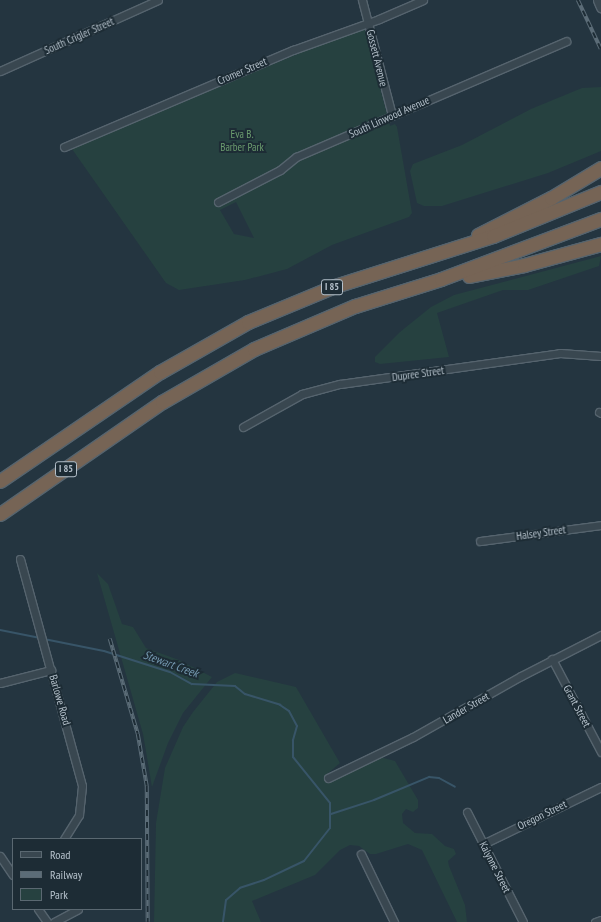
<!DOCTYPE html>
<html>
<head>
<meta charset="utf-8">
<style>
	body { margin:0 }
	#map { position:relative; width:601px; height:922px; overflow:hidden; background:#243540; font-family:"PT Sans Narrow",sans-serif }
	div>[style] { position:absolute }
	.green>* { inset:0; background:#264140 }
	.stream>* { height:2px; margin:-1px; padding:0 1px; transform-origin:1px; border-radius:1px; background:#385568 }
	.roads { filter:drop-shadow(1px 0 #56646e) drop-shadow(-1px 0 #56646e) drop-shadow(0 1px #56646e) drop-shadow(0 -1px #56646e) }
	.minor>* { height:7px; margin:-3.5px; padding:0 3.5px; transform-origin:3.5px; border-radius:3.5px; background:#394750 }
	.tertiary>* { height:9px; margin:-4.5px; padding:0 4.5px; transform-origin:4.5px; border-radius:4.5px; background:#394750 }
	.motorway>* { height:13px; margin:-6.5px; padding:0 6.5px; transform-origin:6.5px; border-radius:6.5px; background:#766455 }
	.rail>* { height:3.5px; margin-top:-1.75px; transform-origin:0; background:repeating-linear-gradient(90deg,#1d2c35 0 6px,#5b6c77 0 12px); box-sizing:border-box; border-block:1px solid #5b6c77 }
	span { translate:-50% -50%; white-space:nowrap; text-align:center; line-height:1.15; -webkit-text-stroke:4px #1d2c35; paint-order:stroke }
	.shield-label span { padding:1px 3px; background:#1d2c35; border:1px solid; border-radius:3px; -webkit-text-stroke-width:0 }
	.shield-label { font-size:10px; color:#b5c1cb; font-weight:700 }
	.street-label { font-size:11px; color:#b5c1cb }
	.park-label { font-size:11px; color:#6b9c6e }
	.water-label { font-size:12px; color:#7498af; font-style:italic }
	.legend { position:absolute; left:12px; top:838px; width:130px; height:72px; box-sizing:border-box; background:#1d2c35; border:1px solid #5a6871; margin:0; padding:5px 7px; list-style:none; font-size:12px; color:#b5c1cb }
	.legend li { display:flex; align-items:center; gap:8px; height:20px }
	.legend b { width:20px; border:1px solid #5a6871 }
</style>
</head>
<body>
<div id="map">
	<div class="green">
		<div style="clip-path:polygon(evenodd,364px 26px,390px 126px,395px 124px,397px 127px,412px 213px,409px 217px,332px 245px,287px 269px,245px 280px,179px 290px,166px 283px,72px 149px,364px 26px,236px 202px,254px 238px,234px 234px,220px 210px,236px 202px)"></div>
		<div style="clip-path:polygon(601px 87px,601px 151px,548px 173px,442px 206px,424px 206px,417px 203px,410px 171px,413px 164px,462px 145px,531px 109px,582px 88px)"></div>
		<div style="clip-path:polygon(601px 256px,599px 266px,528px 290px,503px 290px,437px 313px,449px 357px,380px 364px,375px 362px,375px 357px,400px 332px,431px 307px,454px 295px)"></div>
		<div style="clip-path:polygon(97px 573px,108px 584px,122px 624px,133px 627px,146px 648px,179px 660px,212px 677px,183px 713px,168px 743px,152px 787px,143px 734px)"></div>
		<div style="clip-path:polygon(235px 673px,296px 687px,340px 763px,326px 775px,331px 781px,380px 757px,395px 761px,418px 800px,418px 808px,413px 812px,406px 809px,402px 814px,403px 823px,415px 833px,432px 834px,445px 846px,454px 849px,456px 854px,448px 861px,449px 866px,465px 905px,467px 922px,457px 922px,422px 850px,408px 844px,376px 854px,370px 854px,359px 846px,350px 845px,340px 850px,315px 875px,252px 901px,261px 922px,154px 922px,156px 823px,165px 768px,183px 727px,193px 712px,217px 682px)"></div>
	</div>
	<div class="stream">
		<div style="left:0;top:630px;width:41px;rotate:11.3deg"></div>
		<div style="left:44px;top:639px;width:61px;rotate:11.3deg"></div>
		<div style="left:104px;top:651px;width:69px;rotate:17.7deg"></div>
		<div style="left:170px;top:672px;width:25px;rotate:29deg"></div>
		<div style="left:192px;top:684px;width:43px;rotate:2.7deg"></div>
		<div style="left:235px;top:686px;width:13px;rotate:39deg"></div>
		<div style="left:245px;top:694px;width:37px;rotate:17deg"></div>
		<div style="left:280px;top:705px;width:11px;rotate:34deg"></div>
		<div style="left:289px;top:711px;width:17px;rotate:62deg"></div>
		<div style="left:297px;top:726px;width:15px;rotate:106deg"></div>
		<div style="left:293px;top:740px;width:17px;rotate:90deg"></div>
		<div style="left:293px;top:757px;width:59px;rotate:51.2deg"></div>
		<div style="left:330px;top:803px;width:25px;rotate:90deg"></div>
		<div style="left:330px;top:828px;width:42px;rotate:128.2deg"></div>
		<div style="left:304px;top:861px;width:44px;rotate:154.6deg"></div>
		<div style="left:264px;top:880px;width:25px;rotate:162deg"></div>
		<div style="left:240px;top:888px;width:18px;rotate:139deg"></div>
		<div style="left:226px;top:900px;width:22px;rotate:98deg"></div>
		<div style="left:331px;top:814px;width:45px;rotate:-18deg"></div>
		<div style="left:374px;top:800px;width:60px;rotate:-22.7deg"></div>
		<div style="left:429px;top:777px;width:10px;rotate:6deg"></div>
		<div style="left:439px;top:778px;width:18px;rotate:29deg"></div>
	</div>
	<div class="roads">
		<div class="minor">
			<div style="left:362px;top:0;width:119px;rotate:75.4deg"></div>
			<div style="left:0;top:71px;width:173px;rotate:-24.2deg"></div>
			<div style="left:64px;top:147px;width:249px;rotate:-23deg"></div>
			<div style="left:293px;top:50px;width:91px;rotate:-19.8deg"></div>
			<div style="left:379px;top:19px;width:48px;rotate:-23.4deg"></div>
			<div style="left:218px;top:202px;width:70px;rotate:-27.3deg"></div>
			<div style="left:280px;top:170px;width:21px;rotate:-39deg"></div>
			<div style="left:296px;top:157px;width:294px;rotate:-23.2deg"></div>
			<div style="left:599px;top:412px;width:2px;rotate:27deg"></div>
			<div style="left:243px;top:427px;width:68px;rotate:-29.2deg"></div>
			<div style="left:302px;top:394px;width:39px;rotate:-15deg"></div>
			<div style="left:340px;top:384px;width:222px;rotate:-8deg"></div>
			<div style="left:560px;top:353px;width:41px;rotate:4.2deg"></div>
			<div style="left:480px;top:541px;width:122px;rotate:-7.5deg"></div>
			<div style="left:20px;top:559px;width:235px;rotate:74.7deg"></div>
			<div style="left:82px;top:786px;width:29px;rotate:96deg"></div>
			<div style="left:79px;top:815px;width:28px;rotate:122deg"></div>
			<div style="left:552px;top:659px;width:105px;rotate:62.2deg"></div>
			<div style="left:0;top:683px;width:53px;rotate:-14.3deg"></div>
			<div style="left:328px;top:778px;width:94px;rotate:-25.8deg"></div>
			<div style="left:413px;top:737px;width:124px;rotate:-29.5deg"></div>
			<div style="left:521px;top:676px;width:90px;rotate:-27.1deg"></div>
			<div style="left:467px;top:812px;width:123px;rotate:63deg"></div>
			<div style="left:483px;top:844px;width:131px;rotate:-25.8deg"></div>
			<div style="left:361px;top:854px;width:76px;rotate:64.1deg"></div>
			<div style="left:0;top:856px;width:23px;rotate:56deg"></div>
			<div style="left:38px;top:909px;width:16px;rotate:55deg"></div>
			<div style="left:54px;top:922px;width:27px;rotate:-28deg"></div>
			<div style="left:595px;top:922px;width:6px;rotate:-18deg"></div>
		</div>
		<div class="tertiary">
			<div style="left:598px;top:0;width:8px;rotate:67deg"></div>
		</div>
		<div class="motorway">
			<div style="left:478px;top:235px;width:82px;rotate:-26.9deg"></div>
			<div style="left:551px;top:198px;width:58px;rotate:-31deg"></div>
			<div style="left:469px;top:276px;width:56px;rotate:-11.3deg"></div>
			<div style="left:524px;top:265px;width:80px;rotate:-15.3deg"></div>
			<div style="left:0;top:481px;width:194px;rotate:-34.3deg"></div>
			<div style="left:160px;top:372px;width:101px;rotate:-29.6deg"></div>
			<div style="left:248px;top:322px;width:94px;rotate:-22.5deg"></div>
			<div style="left:335px;top:286px;width:166px;rotate:-17.6deg"></div>
			<div style="left:493px;top:236px;width:117px;rotate:-22.2deg"></div>
			<div style="left:0;top:514px;width:197px;rotate:-34.7deg"></div>
			<div style="left:162px;top:402px;width:106px;rotate:-29.9deg"></div>
			<div style="left:254px;top:349px;width:110px;rotate:-23.1deg"></div>
			<div style="left:355px;top:306px;width:90px;rotate:-17.4deg"></div>
			<div style="left:441px;top:279px;width:171px;rotate:-20.6deg"></div>
		</div>
	</div>
	<div class="rail">
		<div style="left:578px;top:0;width:54px;rotate:64.9deg"></div>
		<div style="left:110px;top:639px;width:99px;rotate:73.6deg"></div>
		<div style="left:138px;top:734px;width:53px;rotate:80.2deg"></div>
		<div style="left:147px;top:786px;width:136px;rotate:89.6deg"></div>
	</div>
	<div class="shield-label">
		<span style="left:332px;top:287px">I 85</span>
		<span style="left:66px;top:469px">I 85</span>
	</div>
	<div class="street-label">
		<span style="left:79px;top:36px;rotate:-24deg">South Crigler Street</span>
		<span style="left:377px;top:58px;rotate:76deg">Gossett Avenue</span>
		<span style="left:242px;top:71px;rotate:-23deg">Cromer Street</span>
		<span style="left:389px;top:117px;rotate:-24deg">South Linwood Avenue</span>
		<span style="left:418px;top:374px;rotate:-8deg">Dupree Street</span>
		<span style="left:541px;top:533px;rotate:-8deg">Halsey Street</span>
		<span style="left:60px;top:700px;rotate:74deg">Barlowe Road</span>
		<span style="left:577px;top:706px;rotate:62deg">Grant Street</span>
		<span style="left:466px;top:708px;rotate:-30deg">Lander Street</span>
		<span style="left:542px;top:815px;rotate:-26deg">Oregon Street</span>
		<span style="left:495px;top:867px;rotate:63deg">Kalynne Street</span>
	</div>
	<div class="park-label">
		<span style="left:242px;top:141px">Eva B.<br>Barber Park</span>
	</div>
	<div class="water-label">
		<span style="left:171px;top:664px;rotate:20deg">Stewart Creek</span>
	</div>
	<ul class="legend">
	<li><b style="height:5px;background:#394750"></b>Road</li>
	<li><b style="height:5px;background:#5b6c77"></b>Railway</li>
	<li><b style="height:11px;background:#264140"></b>Park</li>
	</ul>
</div>
</body>
</html>
